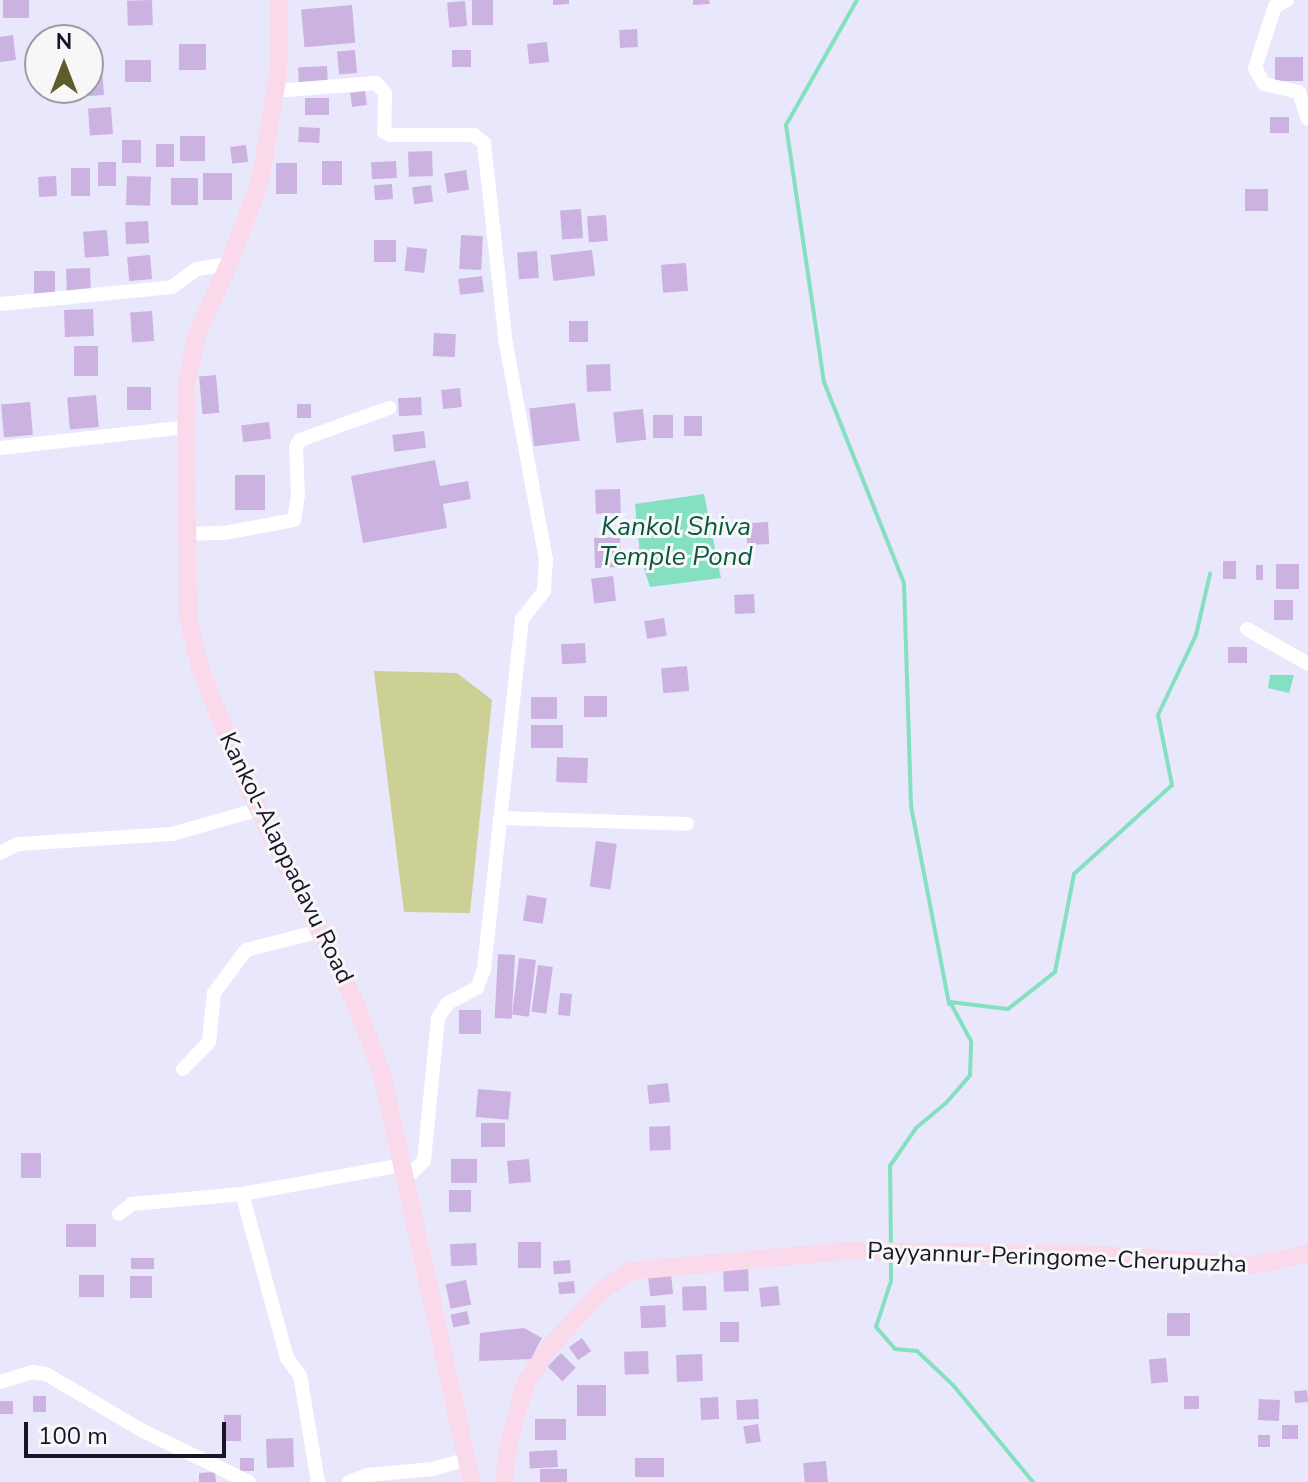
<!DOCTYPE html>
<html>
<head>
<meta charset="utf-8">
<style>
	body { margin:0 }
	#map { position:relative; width:1308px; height:1482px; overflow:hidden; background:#e9e7fb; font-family:"Nunito Sans",sans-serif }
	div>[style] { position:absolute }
	.green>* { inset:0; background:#cdd095 }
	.water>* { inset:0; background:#85e0c1 }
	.stream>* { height:4px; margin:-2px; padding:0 2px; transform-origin:2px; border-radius:2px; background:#85e0c1 }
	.building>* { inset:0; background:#ccb2e0; transform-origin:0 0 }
	.street>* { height:14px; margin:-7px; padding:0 7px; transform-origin:7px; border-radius:7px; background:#fff }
	.secondary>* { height:18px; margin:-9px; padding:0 9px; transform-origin:9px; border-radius:9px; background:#fad9ea }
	span { translate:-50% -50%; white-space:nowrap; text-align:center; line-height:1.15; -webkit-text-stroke:6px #f7f7f7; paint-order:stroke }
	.street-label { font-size:24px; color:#181527 }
	.water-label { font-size:26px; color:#0a5743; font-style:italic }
	.north { position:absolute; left:24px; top:24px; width:80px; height:80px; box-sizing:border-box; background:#f7f7f7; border:2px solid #9e9da4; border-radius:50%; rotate:0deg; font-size:22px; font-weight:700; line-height:32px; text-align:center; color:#181527 }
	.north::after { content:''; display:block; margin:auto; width:28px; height:36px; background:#5c5d2b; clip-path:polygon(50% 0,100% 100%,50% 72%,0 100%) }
	.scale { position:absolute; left:24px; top:1422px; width:202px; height:36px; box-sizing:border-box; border:4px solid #181527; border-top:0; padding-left:10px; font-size:24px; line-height:28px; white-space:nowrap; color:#181527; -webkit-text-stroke:6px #f7f7f7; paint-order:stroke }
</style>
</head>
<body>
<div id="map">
	<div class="green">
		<div style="clip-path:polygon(374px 671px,457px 673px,492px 700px,470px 913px,404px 912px)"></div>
	</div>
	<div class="water">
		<div style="clip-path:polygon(704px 494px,721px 578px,650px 587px,640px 556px,635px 504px)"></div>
		<div style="clip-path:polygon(1270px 675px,1294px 675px,1289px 693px,1268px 688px)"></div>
	</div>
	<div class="stream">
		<div style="left:857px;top:0;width:144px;rotate:119.6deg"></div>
		<div style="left:786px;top:125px;width:260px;rotate:81.6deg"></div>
		<div style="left:824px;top:382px;width:216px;rotate:68.3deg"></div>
		<div style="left:904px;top:583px;width:223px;rotate:88.2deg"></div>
		<div style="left:911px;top:806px;width:202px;rotate:79.1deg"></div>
		<div style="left:950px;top:1002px;width:58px;rotate:6.9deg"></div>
		<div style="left:1008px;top:1009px;width:60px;rotate:-38.2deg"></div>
		<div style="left:1055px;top:972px;width:100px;rotate:-79deg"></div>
		<div style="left:1074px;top:874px;width:132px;rotate:-42.2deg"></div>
		<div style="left:1172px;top:785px;width:71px;rotate:-101.3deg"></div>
		<div style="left:1158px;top:715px;width:89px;rotate:-64.6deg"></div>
		<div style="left:1196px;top:635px;width:63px;rotate:-77.1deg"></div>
		<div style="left:891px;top:1247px;width:81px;rotate:-90.7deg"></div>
		<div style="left:890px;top:1166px;width:46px;rotate:-55.6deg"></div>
		<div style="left:916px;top:1128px;width:39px;rotate:-40deg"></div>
		<div style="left:946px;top:1103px;width:37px;rotate:-49deg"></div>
		<div style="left:970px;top:1075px;width:34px;rotate:-88deg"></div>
		<div style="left:971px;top:1041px;width:44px;rotate:-118.3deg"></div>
		<div style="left:891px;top:1256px;width:25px;rotate:90deg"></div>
		<div style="left:891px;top:1281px;width:48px;rotate:108.1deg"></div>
		<div style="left:876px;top:1327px;width:29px;rotate:49deg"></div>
		<div style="left:895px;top:1349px;width:22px;rotate:5deg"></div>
		<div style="left:917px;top:1351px;width:50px;rotate:43.4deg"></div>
		<div style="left:953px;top:1385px;width:126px;rotate:50.5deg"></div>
	</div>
	<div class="building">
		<div style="left:3px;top:0;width:26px;height:18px"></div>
		<div style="left:152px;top:0;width:25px;height:25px;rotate:88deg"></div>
		<div style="left:472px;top:0;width:21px;height:25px"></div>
		<div style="clip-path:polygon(553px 0,569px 0,569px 4px,553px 5px)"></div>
		<div style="clip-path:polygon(693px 0,709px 0,710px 4px,693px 5px)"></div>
		<div style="left:465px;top:1px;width:25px;height:18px;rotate:85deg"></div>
		<div style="left:352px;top:5px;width:38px;height:51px;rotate:85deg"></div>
		<div style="left:637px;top:29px;width:18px;height:18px;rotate:87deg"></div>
		<div style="clip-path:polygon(13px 35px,16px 60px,0 62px,0 37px)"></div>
		<div style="left:547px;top:42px;width:20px;height:20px;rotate:84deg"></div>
		<div style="left:179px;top:44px;width:27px;height:26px"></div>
		<div style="left:355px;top:50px;width:23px;height:18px;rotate:85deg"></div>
		<div style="left:452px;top:50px;width:19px;height:17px"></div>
		<div style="left:1275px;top:57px;width:28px;height:24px"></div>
		<div style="left:125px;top:60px;width:26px;height:22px"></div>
		<div style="left:327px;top:66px;width:18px;height:29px;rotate:87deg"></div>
		<div style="clip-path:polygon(102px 68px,104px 95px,75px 97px,75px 88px,88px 88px,88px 69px)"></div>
		<div style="left:365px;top:91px;width:14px;height:15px;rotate:82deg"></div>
		<div style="left:329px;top:98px;width:17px;height:24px;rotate:90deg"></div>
		<div style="left:111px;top:107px;width:27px;height:23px;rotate:86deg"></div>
		<div style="left:1270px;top:117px;width:19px;height:16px"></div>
		<div style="left:299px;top:127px;width:21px;height:15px;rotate:3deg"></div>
		<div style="left:180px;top:136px;width:25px;height:25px"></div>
		<div style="left:122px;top:140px;width:19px;height:23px"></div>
		<div style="left:156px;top:144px;width:18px;height:23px"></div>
		<div style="left:246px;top:145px;width:17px;height:16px;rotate:83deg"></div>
		<div style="left:432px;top:151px;width:25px;height:24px;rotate:88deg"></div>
		<div style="left:322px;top:161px;width:20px;height:24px"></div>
		<div style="left:396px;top:161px;width:17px;height:25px;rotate:87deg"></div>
		<div style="left:98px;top:162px;width:18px;height:24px"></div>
		<div style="left:276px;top:163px;width:21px;height:31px"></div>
		<div style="left:71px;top:168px;width:19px;height:28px"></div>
		<div style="left:466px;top:170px;width:20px;height:22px;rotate:81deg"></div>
		<div style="left:232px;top:173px;width:27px;height:29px;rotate:90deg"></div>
		<div style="left:56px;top:176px;width:20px;height:18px;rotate:87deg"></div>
		<div style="left:127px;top:176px;width:24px;height:29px;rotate:2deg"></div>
		<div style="left:171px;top:178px;width:27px;height:27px"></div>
		<div style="left:392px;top:184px;width:15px;height:18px;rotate:86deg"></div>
		<div style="left:431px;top:185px;width:17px;height:19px;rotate:83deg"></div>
		<div style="left:1245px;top:189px;width:23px;height:22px"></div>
		<div style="left:581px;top:209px;width:29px;height:21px;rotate:86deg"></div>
		<div style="left:606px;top:215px;width:26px;height:19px;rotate:86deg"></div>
		<div style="left:148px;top:221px;width:22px;height:23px;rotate:87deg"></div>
		<div style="left:107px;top:230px;width:26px;height:24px;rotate:86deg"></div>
		<div style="left:461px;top:235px;width:22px;height:34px;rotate:3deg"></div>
		<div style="left:374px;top:240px;width:22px;height:22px"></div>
		<div style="left:407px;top:247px;width:20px;height:24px;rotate:6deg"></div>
		<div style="left:592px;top:250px;width:26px;height:42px;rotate:83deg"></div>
		<div style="left:537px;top:251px;width:27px;height:20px;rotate:86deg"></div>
		<div style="left:150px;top:255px;width:24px;height:23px;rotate:85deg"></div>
		<div style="left:686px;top:263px;width:28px;height:25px;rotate:86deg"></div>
		<div style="left:90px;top:268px;width:23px;height:24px;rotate:88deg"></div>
		<div style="left:34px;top:271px;width:21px;height:27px"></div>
		<div style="left:482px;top:276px;width:16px;height:24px;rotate:83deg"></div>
		<div style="left:93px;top:309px;width:27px;height:29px;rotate:88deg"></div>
		<div style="left:152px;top:311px;width:30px;height:22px;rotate:86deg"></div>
		<div style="left:569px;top:321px;width:19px;height:21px"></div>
		<div style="left:434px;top:333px;width:22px;height:23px;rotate:3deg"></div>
		<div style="left:98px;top:346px;width:30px;height:24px;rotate:90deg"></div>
		<div style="left:610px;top:364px;width:27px;height:24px;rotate:88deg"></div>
		<div style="left:216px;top:375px;width:38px;height:17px;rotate:85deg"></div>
		<div style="left:151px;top:387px;width:23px;height:24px;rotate:90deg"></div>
		<div style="left:460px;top:388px;width:19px;height:19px;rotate:84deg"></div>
		<div style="left:96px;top:395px;width:32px;height:29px;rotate:85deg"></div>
		<div style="left:421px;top:397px;width:18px;height:23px;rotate:87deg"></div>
		<div style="left:30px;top:402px;width:33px;height:29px;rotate:85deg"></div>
		<div style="left:575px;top:403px;width:38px;height:46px;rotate:83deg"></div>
		<div style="left:311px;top:404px;width:14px;height:14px;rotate:90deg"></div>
		<div style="left:643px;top:409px;width:31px;height:30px;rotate:84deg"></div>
		<div style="left:653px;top:415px;width:20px;height:23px"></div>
		<div style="left:684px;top:416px;width:18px;height:20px"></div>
		<div style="left:269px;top:422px;width:17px;height:28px;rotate:83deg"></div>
		<div style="left:424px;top:431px;width:17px;height:32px;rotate:83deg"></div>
		<div style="clip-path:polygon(435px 460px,440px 486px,468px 481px,471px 499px,443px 504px,447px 528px,363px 543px,351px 476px)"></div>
		<div style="left:235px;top:475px;width:30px;height:35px"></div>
		<div style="left:620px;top:489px;width:24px;height:25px;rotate:88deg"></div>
		<div style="left:768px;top:522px;width:22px;height:22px;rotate:87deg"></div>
		<div style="left:620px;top:537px;width:30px;height:26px;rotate:88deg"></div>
		<div style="left:1223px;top:561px;width:13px;height:18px"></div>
		<div style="left:1299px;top:564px;width:25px;height:23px;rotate:90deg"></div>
		<div style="left:1256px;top:565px;width:7px;height:15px"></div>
		<div style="left:613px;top:576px;width:25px;height:22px;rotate:83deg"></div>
		<div style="left:754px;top:594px;width:19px;height:20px;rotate:87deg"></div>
		<div style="left:1274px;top:600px;width:19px;height:20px"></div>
		<div style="left:664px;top:618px;width:18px;height:20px;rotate:81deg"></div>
		<div style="left:585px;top:643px;width:20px;height:24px;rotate:87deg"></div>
		<div style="left:1228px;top:647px;width:19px;height:16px"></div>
		<div style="left:687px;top:666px;width:25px;height:26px;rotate:85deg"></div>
		<div style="left:584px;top:696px;width:23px;height:21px"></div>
		<div style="left:557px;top:697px;width:22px;height:26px;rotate:90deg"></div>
		<div style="left:531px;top:725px;width:32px;height:23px"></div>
		<div style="left:557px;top:757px;width:31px;height:25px;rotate:2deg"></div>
		<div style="left:596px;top:841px;width:21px;height:46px;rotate:8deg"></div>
		<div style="left:527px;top:895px;width:20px;height:26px;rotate:9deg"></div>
		<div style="left:498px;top:954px;width:17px;height:64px;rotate:3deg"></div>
		<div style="left:519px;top:958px;width:17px;height:57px;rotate:7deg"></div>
		<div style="left:538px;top:965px;width:15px;height:47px;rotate:8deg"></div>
		<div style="left:560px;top:993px;width:12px;height:22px;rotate:5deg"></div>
		<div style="left:459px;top:1010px;width:22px;height:24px"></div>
		<div style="left:668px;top:1083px;width:19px;height:21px;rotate:84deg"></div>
		<div style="left:478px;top:1089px;width:33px;height:28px;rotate:5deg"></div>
		<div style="left:481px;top:1123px;width:24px;height:24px"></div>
		<div style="left:670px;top:1126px;width:24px;height:21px;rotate:88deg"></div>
		<div style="left:21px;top:1153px;width:20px;height:25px"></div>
		<div style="left:451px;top:1159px;width:26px;height:24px"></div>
		<div style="left:529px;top:1159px;width:23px;height:22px;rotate:85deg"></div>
		<div style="left:449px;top:1190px;width:22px;height:22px"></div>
		<div style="left:66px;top:1224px;width:30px;height:23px"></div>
		<div style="left:541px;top:1242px;width:26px;height:23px;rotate:90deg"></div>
		<div style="left:476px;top:1243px;width:22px;height:26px;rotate:87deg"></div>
		<div style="left:131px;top:1258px;width:23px;height:11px"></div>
		<div style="left:570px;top:1260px;width:13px;height:17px;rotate:86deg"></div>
		<div style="left:748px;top:1265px;width:26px;height:25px;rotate:88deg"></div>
		<div style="left:671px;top:1274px;width:20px;height:23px;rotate:84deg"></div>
		<div style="left:79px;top:1275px;width:25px;height:22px"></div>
		<div style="left:130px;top:1276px;width:22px;height:22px"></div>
		<div style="left:466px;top:1280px;width:25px;height:21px;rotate:78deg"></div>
		<div style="left:574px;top:1281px;width:12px;height:16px;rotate:85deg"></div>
		<div style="left:706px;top:1286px;width:24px;height:24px;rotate:88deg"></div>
		<div style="left:778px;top:1286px;width:19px;height:19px;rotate:84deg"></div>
		<div style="left:665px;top:1305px;width:22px;height:25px;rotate:87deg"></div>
		<div style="left:467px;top:1311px;width:13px;height:17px;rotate:77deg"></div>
		<div style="left:1190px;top:1313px;width:23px;height:23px;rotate:90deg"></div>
		<div style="left:720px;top:1322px;width:19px;height:20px"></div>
		<div style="clip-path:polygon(524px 1328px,542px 1338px,531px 1359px,479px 1361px,480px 1333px)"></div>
		<div style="left:582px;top:1338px;width:16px;height:16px;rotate:55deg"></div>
		<div style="left:648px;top:1351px;width:23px;height:24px;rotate:88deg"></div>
		<div style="left:561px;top:1353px;width:21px;height:19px;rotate:45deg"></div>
		<div style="left:702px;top:1354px;width:27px;height:26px;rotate:88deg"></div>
		<div style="left:1166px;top:1358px;width:24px;height:17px;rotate:85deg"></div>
		<div style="left:577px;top:1385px;width:29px;height:31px"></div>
		<div style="left:1307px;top:1390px;width:12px;height:13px;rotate:85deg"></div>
		<div style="left:46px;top:1396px;width:16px;height:13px;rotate:90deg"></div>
		<div style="left:1184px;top:1396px;width:15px;height:13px"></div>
		<div style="left:718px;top:1397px;width:22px;height:18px;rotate:87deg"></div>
		<div style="left:758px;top:1399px;width:20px;height:22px;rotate:87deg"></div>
		<div style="left:1259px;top:1399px;width:21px;height:21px;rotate:3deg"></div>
		<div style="left:0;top:1401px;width:13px;height:13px"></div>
		<div style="left:224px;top:1415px;width:17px;height:26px"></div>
		<div style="left:535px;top:1419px;width:31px;height:21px"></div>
		<div style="left:758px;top:1424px;width:18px;height:15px;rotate:81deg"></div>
		<div style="left:1282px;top:1425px;width:16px;height:14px"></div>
		<div style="left:1258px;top:1435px;width:12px;height:12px"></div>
		<div style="left:293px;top:1438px;width:29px;height:27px;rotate:88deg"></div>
		<div style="left:557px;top:1450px;width:17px;height:28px;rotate:87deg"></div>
		<div style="left:240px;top:1458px;width:14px;height:13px"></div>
		<div style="left:635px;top:1458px;width:29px;height:19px"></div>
		<div style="left:826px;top:1461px;width:21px;height:23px;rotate:85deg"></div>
		<div style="left:567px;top:1469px;width:13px;height:27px;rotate:90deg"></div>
		<div style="clip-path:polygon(215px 1472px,216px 1482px,199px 1482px,199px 1473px)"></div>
	</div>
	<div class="street">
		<div style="left:1287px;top:0;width:13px;rotate:153deg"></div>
		<div style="left:1275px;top:6px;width:65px;rotate:107.9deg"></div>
		<div style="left:1255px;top:68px;width:18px;rotate:61deg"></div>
		<div style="left:1264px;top:84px;width:36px;rotate:13deg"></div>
		<div style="left:1299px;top:92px;width:28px;rotate:72deg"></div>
		<div style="left:275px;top:91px;width:101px;rotate:-4.5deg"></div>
		<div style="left:376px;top:83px;width:13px;rotate:48deg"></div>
		<div style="left:385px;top:93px;width:39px;rotate:91deg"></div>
		<div style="left:384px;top:132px;width:7px;rotate:27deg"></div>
		<div style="left:390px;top:135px;width:84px"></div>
		<div style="left:474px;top:135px;width:13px;rotate:39deg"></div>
		<div style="left:484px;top:143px;width:202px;rotate:83.8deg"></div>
		<div style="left:506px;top:344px;width:219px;rotate:79.5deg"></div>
		<div style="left:546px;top:559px;width:32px;rotate:94deg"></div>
		<div style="left:544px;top:591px;width:36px;rotate:128deg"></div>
		<div style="left:522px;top:619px;width:352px;rotate:96.2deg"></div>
		<div style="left:484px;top:969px;width:20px;rotate:110deg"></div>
		<div style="left:477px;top:988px;width:33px;rotate:153deg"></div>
		<div style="left:448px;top:1003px;width:18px;rotate:124deg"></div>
		<div style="left:438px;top:1018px;width:144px;rotate:95.6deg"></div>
		<div style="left:424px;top:1161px;width:25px;rotate:137deg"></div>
		<div style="left:0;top:304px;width:173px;rotate:-5.6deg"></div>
		<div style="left:172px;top:287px;width:31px;rotate:-36deg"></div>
		<div style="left:197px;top:269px;width:32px;rotate:-9deg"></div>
		<div style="left:0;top:448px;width:187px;rotate:-6.4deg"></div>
		<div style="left:186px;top:534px;width:38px;rotate:-2deg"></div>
		<div style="left:224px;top:533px;width:71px;rotate:-10.5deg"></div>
		<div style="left:294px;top:520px;width:25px;rotate:-81deg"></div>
		<div style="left:298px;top:495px;width:48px;rotate:-92.4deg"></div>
		<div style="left:296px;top:447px;width:8px;rotate:-60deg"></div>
		<div style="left:300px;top:440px;width:95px;rotate:-19.8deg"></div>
		<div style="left:1247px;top:629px;width:70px;rotate:29.8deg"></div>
		<div style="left:500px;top:818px;width:187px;rotate:1.8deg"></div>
		<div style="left:0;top:853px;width:20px;rotate:-27deg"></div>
		<div style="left:18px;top:844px;width:154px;rotate:-3.7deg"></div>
		<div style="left:172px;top:834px;width:91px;rotate:-16deg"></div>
		<div style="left:183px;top:1069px;width:37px;rotate:-46deg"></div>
		<div style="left:209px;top:1042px;width:49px;rotate:-84.2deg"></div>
		<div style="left:214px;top:993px;width:54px;rotate:-53.3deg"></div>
		<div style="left:246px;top:950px;width:76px;rotate:-14.4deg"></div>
		<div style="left:119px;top:1214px;width:16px;rotate:-38deg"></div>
		<div style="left:132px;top:1204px;width:110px;rotate:-5.2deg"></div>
		<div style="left:0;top:1382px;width:34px;rotate:-17deg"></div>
		<div style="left:32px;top:1372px;width:14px;rotate:8deg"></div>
		<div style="left:46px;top:1374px;width:115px;rotate:30.4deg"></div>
		<div style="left:145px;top:1432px;width:115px;rotate:25.7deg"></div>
		<div style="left:318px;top:1482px;width:108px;rotate:-99.6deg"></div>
		<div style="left:300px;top:1376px;width:22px;rotate:-126deg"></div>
		<div style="left:287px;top:1358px;width:170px;rotate:-105.3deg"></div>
		<div style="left:242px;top:1194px;width:164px;rotate:-10.2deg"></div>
		<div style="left:349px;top:1482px;width:19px;rotate:-21deg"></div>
		<div style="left:367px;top:1475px;width:66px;rotate:-5.2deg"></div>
		<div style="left:433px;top:1469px;width:36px;rotate:-16deg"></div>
	</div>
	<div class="secondary">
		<div style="left:279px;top:0;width:74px;rotate:90.8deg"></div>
		<div style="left:278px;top:74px;width:109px;rotate:99.5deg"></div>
		<div style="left:260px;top:181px;width:89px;rotate:110.5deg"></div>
		<div style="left:229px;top:264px;width:77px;rotate:114.6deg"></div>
		<div style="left:197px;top:334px;width:53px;rotate:101.9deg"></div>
		<div style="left:186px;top:386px;width:232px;rotate:89.5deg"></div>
		<div style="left:188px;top:618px;width:55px;rotate:76.2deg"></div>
		<div style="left:201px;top:671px;width:124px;rotate:68.2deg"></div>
		<div style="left:247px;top:786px;width:247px;rotate:63.5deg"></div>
		<div style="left:357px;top:1007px;width:72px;rotate:69.5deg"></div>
		<div style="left:382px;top:1074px;width:418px;rotate:77.6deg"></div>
		<div style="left:504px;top:1482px;width:40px;rotate:-82.9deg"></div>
		<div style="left:509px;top:1442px;width:62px;rotate:-74.2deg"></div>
		<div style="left:526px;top:1382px;width:44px;rotate:-55.2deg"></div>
		<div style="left:551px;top:1346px;width:74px;rotate:-47.7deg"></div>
		<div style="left:601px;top:1291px;width:36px;rotate:-34deg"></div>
		<div style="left:631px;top:1271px;width:218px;rotate:-5.3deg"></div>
		<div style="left:848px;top:1251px;width:236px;rotate:0.7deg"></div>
		<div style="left:1084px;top:1254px;width:170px;rotate:3.7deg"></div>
		<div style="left:1254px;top:1265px;width:55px;rotate:-11.5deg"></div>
	</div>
	<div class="street-label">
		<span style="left:286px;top:858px;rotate:64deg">Kankol-Alappadavu Road</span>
		<span style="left:1057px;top:1258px;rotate:2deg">Payyannur-Peringome-Cherupuzha</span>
	</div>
	<div class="water-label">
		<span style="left:676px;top:542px">Kankol Shiva<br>Temple Pond</span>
	</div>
	<div class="north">N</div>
	<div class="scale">100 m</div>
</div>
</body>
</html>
